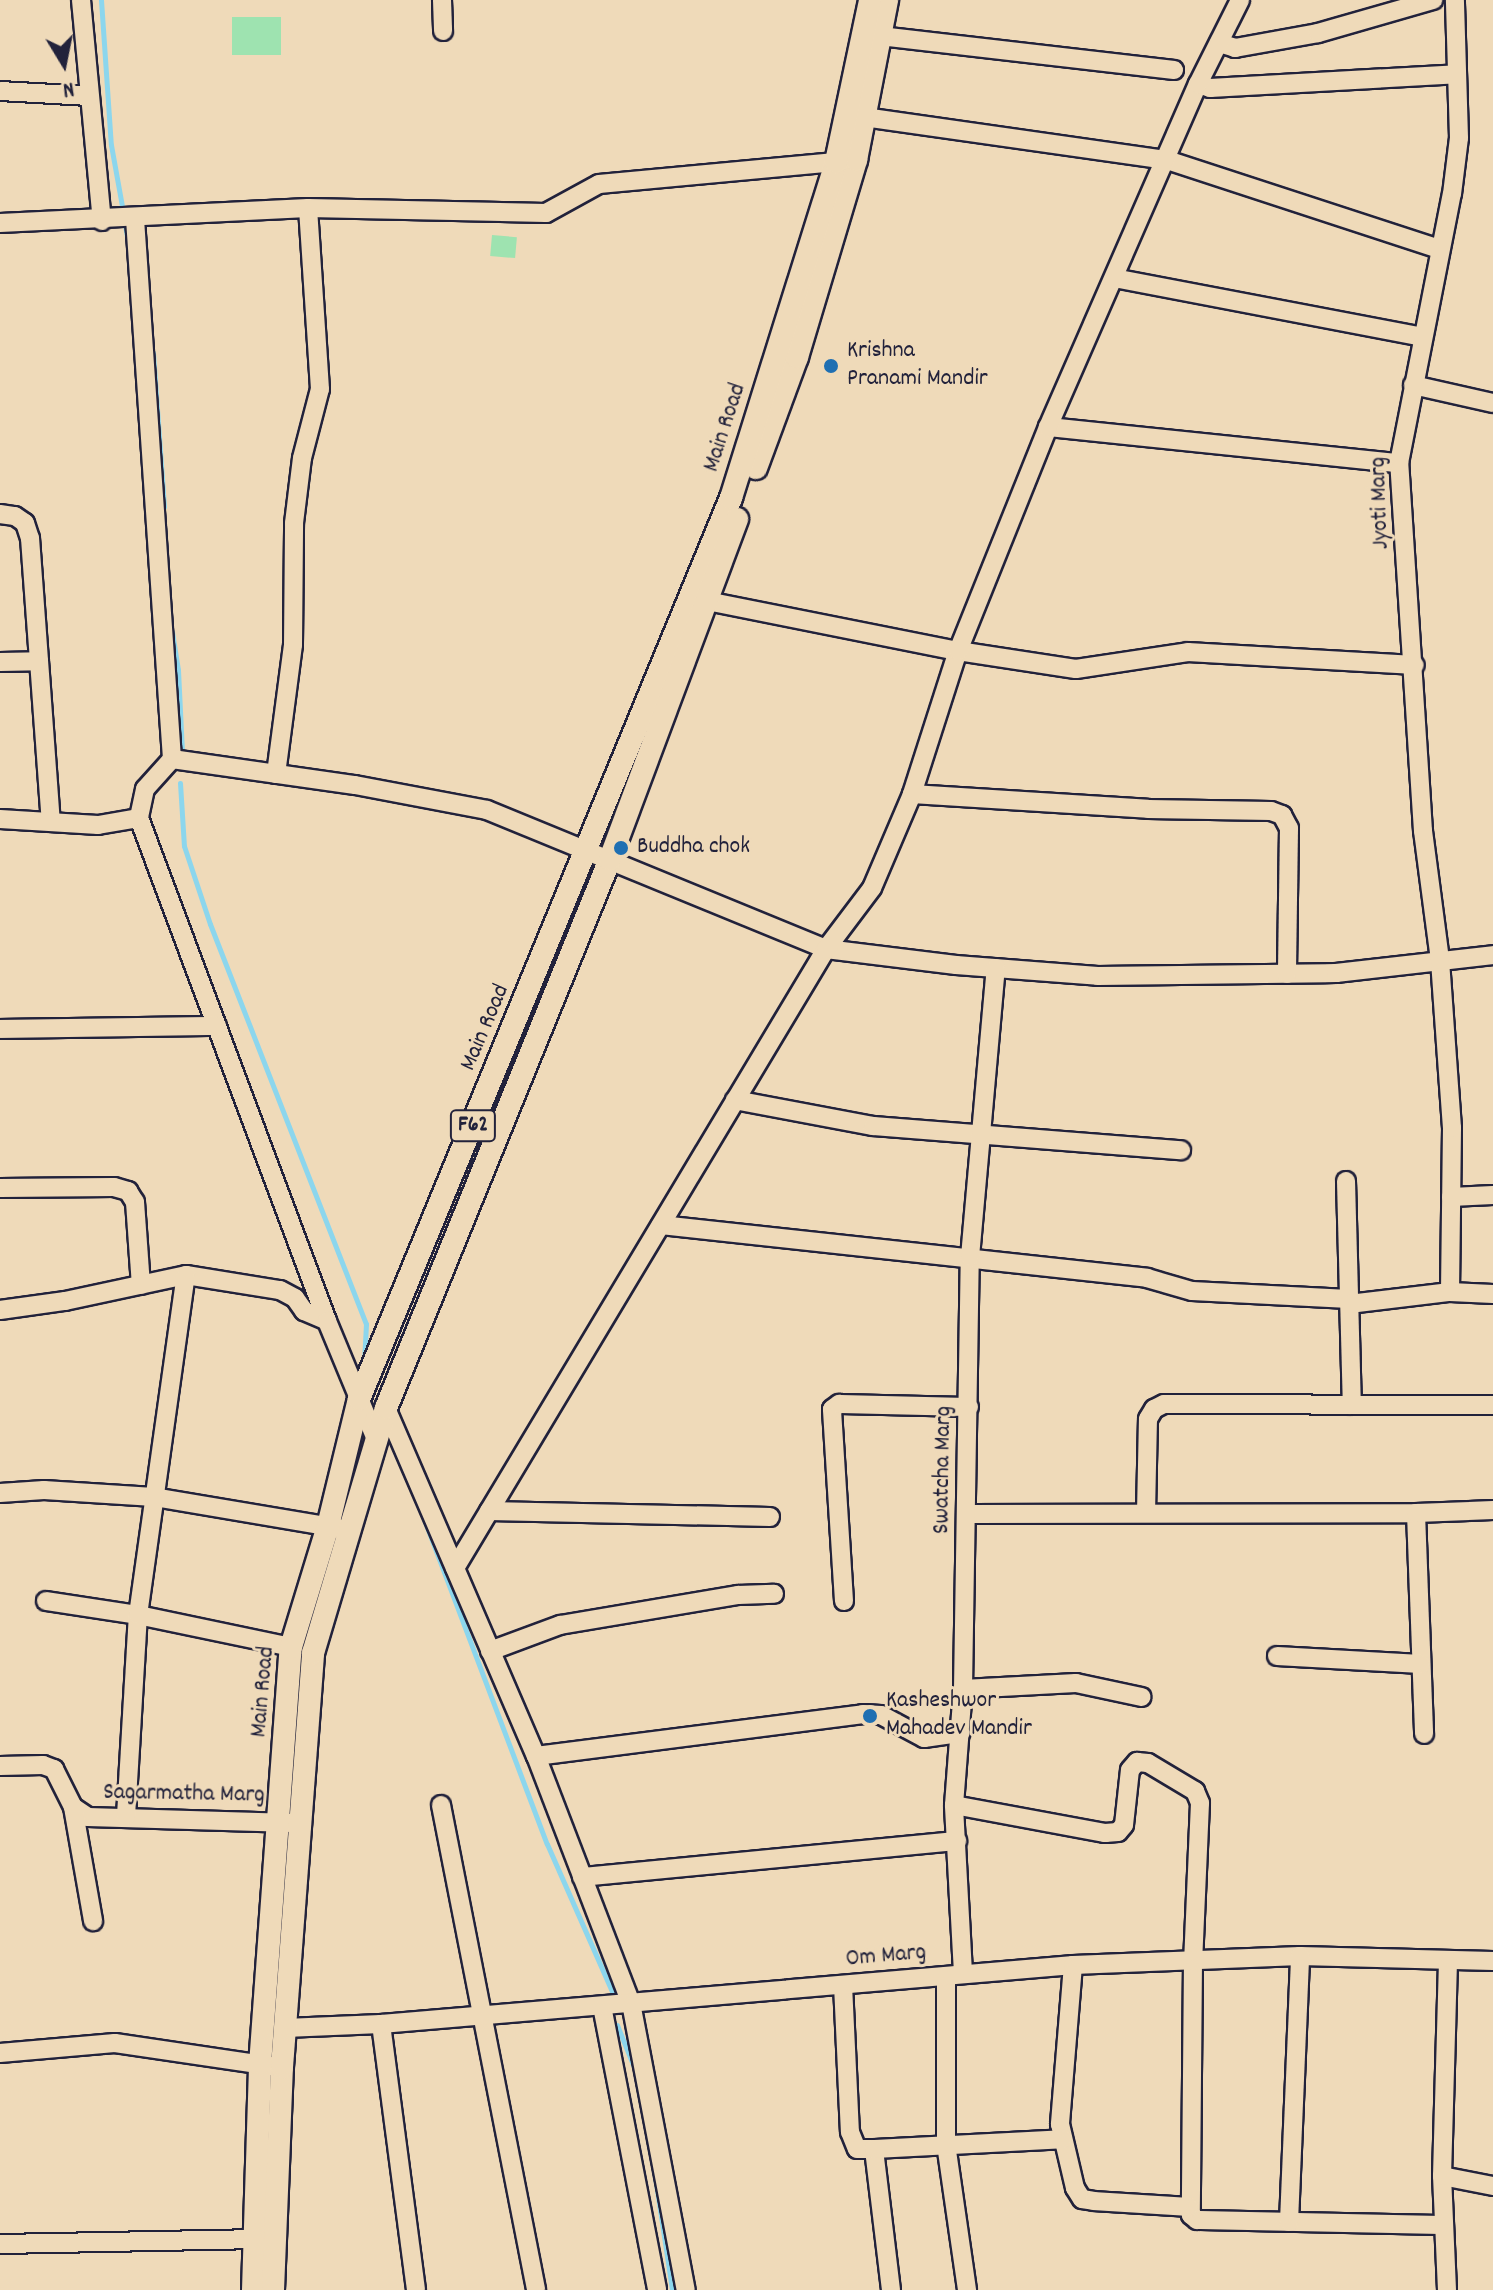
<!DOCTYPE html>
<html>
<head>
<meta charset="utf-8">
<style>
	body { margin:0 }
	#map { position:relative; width:1493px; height:2290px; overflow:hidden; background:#efdab9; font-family:Dekko,sans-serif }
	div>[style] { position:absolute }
	.green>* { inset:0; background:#9ee3b0; transform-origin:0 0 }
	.stream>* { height:5px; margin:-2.5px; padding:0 2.5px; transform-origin:2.5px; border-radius:2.5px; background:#8cd6ed }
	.roads { filter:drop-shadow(2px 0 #22223b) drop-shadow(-2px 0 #22223b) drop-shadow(0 2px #22223b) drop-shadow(0 -2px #22223b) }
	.minor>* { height:18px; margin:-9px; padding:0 9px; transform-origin:9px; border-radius:9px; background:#efdab9 }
	.major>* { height:22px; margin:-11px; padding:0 11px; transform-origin:11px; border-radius:11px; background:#efdab9 }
	.dots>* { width:22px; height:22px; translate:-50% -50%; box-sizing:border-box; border:4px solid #efdab9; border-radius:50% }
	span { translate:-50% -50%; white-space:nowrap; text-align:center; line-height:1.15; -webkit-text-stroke:6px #efdab9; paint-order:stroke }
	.shield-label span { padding:2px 6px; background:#efdab9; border:2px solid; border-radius:6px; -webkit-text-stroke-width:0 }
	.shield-label { font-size:22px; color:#22223b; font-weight:700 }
	.poi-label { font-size:24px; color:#22223b }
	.left { translate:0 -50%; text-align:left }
	.street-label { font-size:24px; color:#22223b }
	.north { position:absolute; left:24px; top:24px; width:80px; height:80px; -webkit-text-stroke:6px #efdab9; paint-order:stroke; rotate:170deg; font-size:22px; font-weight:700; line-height:32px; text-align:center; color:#22223b }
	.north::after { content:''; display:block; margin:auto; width:28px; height:36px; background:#22223b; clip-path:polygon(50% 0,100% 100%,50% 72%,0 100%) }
</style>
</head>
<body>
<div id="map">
	<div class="green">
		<div style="left:281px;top:17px;width:38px;height:49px;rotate:90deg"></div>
		<div style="left:492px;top:235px;width:25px;height:21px;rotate:5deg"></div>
	</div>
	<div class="stream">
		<div style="left:101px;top:0;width:145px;rotate:86.1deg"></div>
		<div style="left:111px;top:145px;width:68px;rotate:79.8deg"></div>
		<div style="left:125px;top:225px;width:17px;rotate:80deg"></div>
		<div style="left:153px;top:353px;width:154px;rotate:85.9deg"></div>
		<div style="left:172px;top:632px;width:38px;rotate:81deg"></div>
		<div style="left:178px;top:670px;width:81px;rotate:87.2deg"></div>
		<div style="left:180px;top:783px;width:63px;rotate:86.4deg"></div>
		<div style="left:184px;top:846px;width:82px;rotate:71.6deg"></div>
		<div style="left:210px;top:924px;width:429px;rotate:68.7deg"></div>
		<div style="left:366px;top:1324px;width:38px;rotate:93deg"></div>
		<div style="left:419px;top:1506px;width:361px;rotate:69.3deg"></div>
		<div style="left:547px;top:1844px;width:166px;rotate:66.2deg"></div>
		<div style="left:617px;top:2025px;width:51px;rotate:68deg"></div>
		<div style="left:652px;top:2157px;width:134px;rotate:81.4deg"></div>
	</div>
	<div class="roads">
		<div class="minor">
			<div style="left:81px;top:0;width:222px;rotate:84.6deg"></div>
			<div style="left:442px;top:0;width:31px;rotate:88deg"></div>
			<div style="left:880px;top:36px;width:296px;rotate:6.6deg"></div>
			<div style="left:1219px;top:43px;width:17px;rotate:17deg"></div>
			<div style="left:1235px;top:48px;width:84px;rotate:-10.2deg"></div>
			<div style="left:1318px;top:33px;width:120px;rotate:-16deg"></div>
			<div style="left:1198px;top:84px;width:13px;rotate:18deg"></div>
			<div style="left:1210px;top:88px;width:247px;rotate:-3.2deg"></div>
			<div style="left:0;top:91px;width:89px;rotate:3.2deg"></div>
			<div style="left:864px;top:117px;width:306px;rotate:8.1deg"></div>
			<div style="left:1167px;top:160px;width:286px;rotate:18.1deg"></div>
			<div style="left:135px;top:219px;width:541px;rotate:86.08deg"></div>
			<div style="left:172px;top:759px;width:40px;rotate:132deg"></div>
			<div style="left:145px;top:789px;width:30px;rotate:102deg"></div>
			<div style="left:139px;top:818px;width:537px;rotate:69.51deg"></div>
			<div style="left:0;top:223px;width:308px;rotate:-2.8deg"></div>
			<div style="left:308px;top:208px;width:238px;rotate:1.2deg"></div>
			<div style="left:546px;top:213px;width:60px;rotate:-28.7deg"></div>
			<div style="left:599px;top:184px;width:251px;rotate:-5.3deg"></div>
			<div style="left:1114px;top:278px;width:314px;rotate:10.8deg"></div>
			<div style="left:1413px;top:385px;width:82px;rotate:12.7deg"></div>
			<div style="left:1048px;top:427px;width:353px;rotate:5.9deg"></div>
			<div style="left:0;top:514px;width:15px;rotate:8deg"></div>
			<div style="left:15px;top:516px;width:12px;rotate:35deg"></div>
			<div style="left:25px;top:523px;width:16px;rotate:72deg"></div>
			<div style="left:30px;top:538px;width:284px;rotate:85.8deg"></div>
			<div style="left:707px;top:601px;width:256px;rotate:11.3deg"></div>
			<div style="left:958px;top:651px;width:119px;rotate:8.7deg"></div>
			<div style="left:1076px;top:669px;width:113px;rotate:-8.6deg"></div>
			<div style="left:1188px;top:652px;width:227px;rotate:3.3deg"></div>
			<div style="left:0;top:662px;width:39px;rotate:-1deg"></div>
			<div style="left:172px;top:759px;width:185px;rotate:8.1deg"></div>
			<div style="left:355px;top:785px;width:134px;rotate:10.7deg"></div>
			<div style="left:487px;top:810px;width:366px;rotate:22.3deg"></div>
			<div style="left:826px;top:949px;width:131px;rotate:7deg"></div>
			<div style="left:956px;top:965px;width:142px;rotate:4.4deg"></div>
			<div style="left:1098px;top:976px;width:238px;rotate:-0.7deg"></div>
			<div style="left:1336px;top:973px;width:158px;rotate:-6.5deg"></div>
			<div style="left:276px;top:774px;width:130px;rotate:-82.5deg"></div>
			<div style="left:293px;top:645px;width:122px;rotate:-89.5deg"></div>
			<div style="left:294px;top:523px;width:65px;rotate:-83deg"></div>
			<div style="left:302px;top:458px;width:71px;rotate:-75.4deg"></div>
			<div style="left:320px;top:389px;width:181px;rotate:-93.8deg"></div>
			<div style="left:912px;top:794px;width:236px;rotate:3.6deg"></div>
			<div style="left:1148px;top:809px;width:123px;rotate:0.9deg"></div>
			<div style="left:1271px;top:811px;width:12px;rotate:20deg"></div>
			<div style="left:1282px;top:815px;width:15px;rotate:62deg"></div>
			<div style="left:1289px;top:828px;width:146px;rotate:90.8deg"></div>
			<div style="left:0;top:819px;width:98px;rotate:3.5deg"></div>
			<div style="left:98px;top:825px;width:42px;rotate:-9.7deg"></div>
			<div style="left:0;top:1029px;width:217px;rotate:-0.8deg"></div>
			<div style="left:735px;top:1100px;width:140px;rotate:10.7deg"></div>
			<div style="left:873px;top:1126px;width:309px;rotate:4.5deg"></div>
			<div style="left:1346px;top:1181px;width:224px;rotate:88.5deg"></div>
			<div style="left:0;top:1188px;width:114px;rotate:-0.5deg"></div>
			<div style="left:114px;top:1187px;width:15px;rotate:16deg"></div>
			<div style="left:128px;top:1191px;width:13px;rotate:58deg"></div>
			<div style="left:135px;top:1202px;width:83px;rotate:85.9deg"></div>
			<div style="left:1451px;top:1197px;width:42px;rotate:-2.7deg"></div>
			<div style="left:661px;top:1225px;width:489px;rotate:6.2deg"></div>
			<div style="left:1147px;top:1278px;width:47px;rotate:16.1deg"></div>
			<div style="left:1192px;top:1291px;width:157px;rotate:2.9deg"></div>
			<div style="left:1450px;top:1292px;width:164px;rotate:-89.3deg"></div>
			<div style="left:1452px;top:1128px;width:168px;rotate:-94.1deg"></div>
			<div style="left:1440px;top:960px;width:130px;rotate:-97.5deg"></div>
			<div style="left:1423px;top:831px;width:369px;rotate:-93.7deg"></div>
			<div style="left:1399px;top:463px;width:274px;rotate:-78.9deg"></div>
			<div style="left:1452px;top:194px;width:56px;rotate:-82.9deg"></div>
			<div style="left:1459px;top:138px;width:138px;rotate:-91.7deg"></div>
			<div style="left:1349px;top:1304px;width:102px;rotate:-6.8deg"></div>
			<div style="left:1450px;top:1292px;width:43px;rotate:2.7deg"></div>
			<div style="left:0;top:1310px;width:66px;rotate:-7.9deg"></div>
			<div style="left:65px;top:1301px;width:124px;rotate:-12.1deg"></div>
			<div style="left:186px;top:1275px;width:95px;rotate:9.1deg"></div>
			<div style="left:280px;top:1290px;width:17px;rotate:28deg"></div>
			<div style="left:295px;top:1298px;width:16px;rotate:55deg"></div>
			<div style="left:304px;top:1311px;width:25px;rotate:23deg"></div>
			<div style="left:327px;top:1321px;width:131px;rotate:67.5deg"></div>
			<div style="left:386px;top:1408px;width:379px;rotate:66.7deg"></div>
			<div style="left:536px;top:1756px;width:265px;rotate:69deg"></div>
			<div style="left:631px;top:2003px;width:292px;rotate:79.2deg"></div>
			<div style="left:0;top:1493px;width:44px;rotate:-3.9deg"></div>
			<div style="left:44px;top:1490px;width:110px;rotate:3.6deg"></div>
			<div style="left:154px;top:1497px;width:187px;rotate:9.6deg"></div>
			<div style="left:489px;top:1511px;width:281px;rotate:1.2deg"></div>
			<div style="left:1146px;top:1513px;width:94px;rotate:-88.8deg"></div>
			<div style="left:1148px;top:1419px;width:12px;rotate:-59deg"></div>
			<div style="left:1154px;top:1409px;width:11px;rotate:-27deg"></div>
			<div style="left:1164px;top:1404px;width:329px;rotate:0.2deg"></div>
			<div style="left:1416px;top:1513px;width:221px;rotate:87.9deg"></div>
			<div style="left:968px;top:1514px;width:448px;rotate:-0.1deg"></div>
			<div style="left:1416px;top:1513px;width:77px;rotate:-2.2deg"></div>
			<div style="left:455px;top:1568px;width:722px;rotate:-59.06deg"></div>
			<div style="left:826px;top:949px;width:76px;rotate:-53deg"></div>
			<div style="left:872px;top:888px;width:102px;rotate:-66.9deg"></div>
			<div style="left:912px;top:794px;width:150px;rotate:-72.2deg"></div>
			<div style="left:958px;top:651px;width:241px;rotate:-68.1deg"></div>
			<div style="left:1048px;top:427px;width:374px;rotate:-66.4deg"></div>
			<div style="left:1198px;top:84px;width:94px;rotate:-63.4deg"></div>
			<div style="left:46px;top:1601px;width:93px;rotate:8.7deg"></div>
			<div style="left:138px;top:1615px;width:343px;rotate:-82deg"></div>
			<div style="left:844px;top:1601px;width:192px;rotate:-93.6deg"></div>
			<div style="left:832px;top:1409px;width:9px;rotate:-36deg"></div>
			<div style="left:839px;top:1404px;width:130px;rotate:1.3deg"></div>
			<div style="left:490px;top:1651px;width:75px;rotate:-20.4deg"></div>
			<div style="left:560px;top:1625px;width:181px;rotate:-9.6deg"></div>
			<div style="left:738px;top:1595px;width:36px;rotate:-2deg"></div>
			<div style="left:1277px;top:1656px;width:144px;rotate:3.2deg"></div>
			<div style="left:963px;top:1689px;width:113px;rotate:-3deg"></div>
			<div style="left:1076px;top:1683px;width:67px;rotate:12deg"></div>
			<div style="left:536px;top:1756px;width:330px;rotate:-7.3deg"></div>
			<div style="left:863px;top:1714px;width:18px;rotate:3deg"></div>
			<div style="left:881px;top:1715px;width:49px;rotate:28.1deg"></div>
			<div style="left:924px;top:1738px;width:37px;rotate:-8deg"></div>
			<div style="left:0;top:1766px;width:43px;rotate:-1.3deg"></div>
			<div style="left:43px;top:1765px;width:12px;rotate:20deg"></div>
			<div style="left:54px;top:1769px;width:42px;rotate:63.4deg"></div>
			<div style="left:73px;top:1807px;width:18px;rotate:34deg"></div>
			<div style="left:88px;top:1817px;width:204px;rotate:1.7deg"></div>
			<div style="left:441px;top:1805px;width:494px;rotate:78.9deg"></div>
			<div style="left:954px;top:1805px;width:154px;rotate:10.5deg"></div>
			<div style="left:1105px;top:1833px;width:13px;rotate:-4deg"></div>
			<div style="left:1118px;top:1832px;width:9px;rotate:-49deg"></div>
			<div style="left:1124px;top:1825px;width:55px;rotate:-83.8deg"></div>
			<div style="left:1130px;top:1770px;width:11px;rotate:-49deg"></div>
			<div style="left:1137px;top:1762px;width:11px;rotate:5deg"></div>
			<div style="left:1148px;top:1763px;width:55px;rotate:30.8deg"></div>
			<div style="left:1195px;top:1791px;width:13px;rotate:67deg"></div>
			<div style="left:1200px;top:1803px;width:158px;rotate:92.5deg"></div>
			<div style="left:1193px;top:1961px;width:254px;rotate:90.5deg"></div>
			<div style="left:1191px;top:2215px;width:8px;rotate:40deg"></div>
			<div style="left:1197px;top:2220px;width:247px;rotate:1.2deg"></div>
			<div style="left:73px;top:1807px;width:116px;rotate:80deg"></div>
			<div style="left:126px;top:1816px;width:201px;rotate:-86.6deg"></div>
			<div style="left:138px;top:1615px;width:156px;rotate:11.8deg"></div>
			<div style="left:582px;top:1877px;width:377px;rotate:-5.5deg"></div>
			<div style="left:1073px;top:1965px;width:160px;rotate:94.7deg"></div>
			<div style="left:1060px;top:2124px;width:66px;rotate:76.8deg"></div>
			<div style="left:1075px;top:2188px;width:13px;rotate:58deg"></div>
			<div style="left:1082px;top:2199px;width:12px;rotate:9deg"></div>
			<div style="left:1094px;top:2201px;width:95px;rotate:3.6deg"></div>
			<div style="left:963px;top:1973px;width:168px;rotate:-93.1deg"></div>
			<div style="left:954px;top:1805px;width:116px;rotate:-85.6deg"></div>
			<div style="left:963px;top:1689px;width:432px;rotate:-89.1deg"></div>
			<div style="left:970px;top:1257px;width:290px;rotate:-84.9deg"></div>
			<div style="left:946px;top:1976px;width:168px;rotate:90deg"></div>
			<div style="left:946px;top:2144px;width:148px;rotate:81.8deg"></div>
			<div style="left:843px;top:1985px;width:147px;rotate:87.3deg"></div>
			<div style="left:850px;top:2132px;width:18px;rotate:68deg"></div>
			<div style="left:857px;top:2149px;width:17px"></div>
			<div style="left:602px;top:2006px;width:289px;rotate:79deg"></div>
			<div style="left:381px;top:2024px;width:268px;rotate:82.5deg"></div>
			<div style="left:285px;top:2028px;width:96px;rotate:-2.4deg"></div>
			<div style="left:381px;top:2024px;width:695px;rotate:-4.87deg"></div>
			<div style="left:1073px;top:1965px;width:227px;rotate:-2.3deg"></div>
			<div style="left:1300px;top:1956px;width:193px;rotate:1.5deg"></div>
			<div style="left:0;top:2053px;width:115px;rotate:-5deg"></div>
			<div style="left:115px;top:2043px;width:158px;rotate:8.4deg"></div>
			<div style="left:1442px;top:2176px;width:52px;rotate:11.1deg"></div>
			<div style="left:1289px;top:2222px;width:266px;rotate:-87.6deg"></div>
			<div style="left:0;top:2244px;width:268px;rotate:-1.1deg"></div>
			<div style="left:891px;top:2290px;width:142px;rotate:-96.9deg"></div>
			<div style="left:874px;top:2149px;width:189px;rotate:-3deg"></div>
			<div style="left:1447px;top:2290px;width:114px;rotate:-92.5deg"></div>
			<div style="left:1442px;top:2176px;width:215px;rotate:-88.4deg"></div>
		</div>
		<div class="major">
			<div style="left:756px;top:468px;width:118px;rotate:-69.7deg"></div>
			<div style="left:797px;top:357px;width:206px;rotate:-73.3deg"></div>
			<div style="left:856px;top:160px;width:163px;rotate:-79deg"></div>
			<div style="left:253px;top:2290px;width:225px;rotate:-88.2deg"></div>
			<div style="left:260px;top:2065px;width:419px;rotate:-85.8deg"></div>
			<div style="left:291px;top:1647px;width:127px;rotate:-73deg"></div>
			<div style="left:328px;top:1526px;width:131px;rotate:-76.3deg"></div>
			<div style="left:359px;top:1399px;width:975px;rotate:-67.57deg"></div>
			<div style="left:731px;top:498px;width:352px;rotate:-72.6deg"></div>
			<div style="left:836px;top:162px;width:166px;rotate:-78.1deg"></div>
			<div style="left:273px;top:2290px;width:223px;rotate:-87.7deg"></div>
			<div style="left:282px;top:2067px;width:415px;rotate:-85.7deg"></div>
			<div style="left:313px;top:1653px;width:256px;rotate:-73.4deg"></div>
			<div style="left:386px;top:1408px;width:593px;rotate:-67.8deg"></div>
			<div style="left:610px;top:859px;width:363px;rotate:-69.5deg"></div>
		</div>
	</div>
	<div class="dots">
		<div style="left:831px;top:366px;background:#1f6fb2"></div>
		<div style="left:621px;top:848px;background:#1f6fb2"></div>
		<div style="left:870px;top:1716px;background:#1f6fb2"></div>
	</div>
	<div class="shield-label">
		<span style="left:473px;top:1126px">F62</span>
	</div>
	<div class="poi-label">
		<span class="left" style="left:847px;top:366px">Krishna<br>Pranami Mandir</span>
		<span class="left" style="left:637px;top:848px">Buddha chok</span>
		<span class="left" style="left:886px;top:1716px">Kasheshwor<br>Mahadev Mandir</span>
	</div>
	<div class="street-label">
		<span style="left:726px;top:428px;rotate:-72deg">Main Road</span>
		<span style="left:1381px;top:503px;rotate:-92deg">Jyoti Marg</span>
		<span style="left:486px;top:1028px;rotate:-67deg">Main Road</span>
		<span style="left:944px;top:1470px;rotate:-89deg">Swatcha Marg</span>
		<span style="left:264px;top:1692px;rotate:-85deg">Main Road</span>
		<span style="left:184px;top:1795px;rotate:1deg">Sagarmatha Marg</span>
		<span style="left:886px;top:1957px;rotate:-5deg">Om Marg</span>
	</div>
	<div class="north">N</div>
</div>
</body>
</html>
